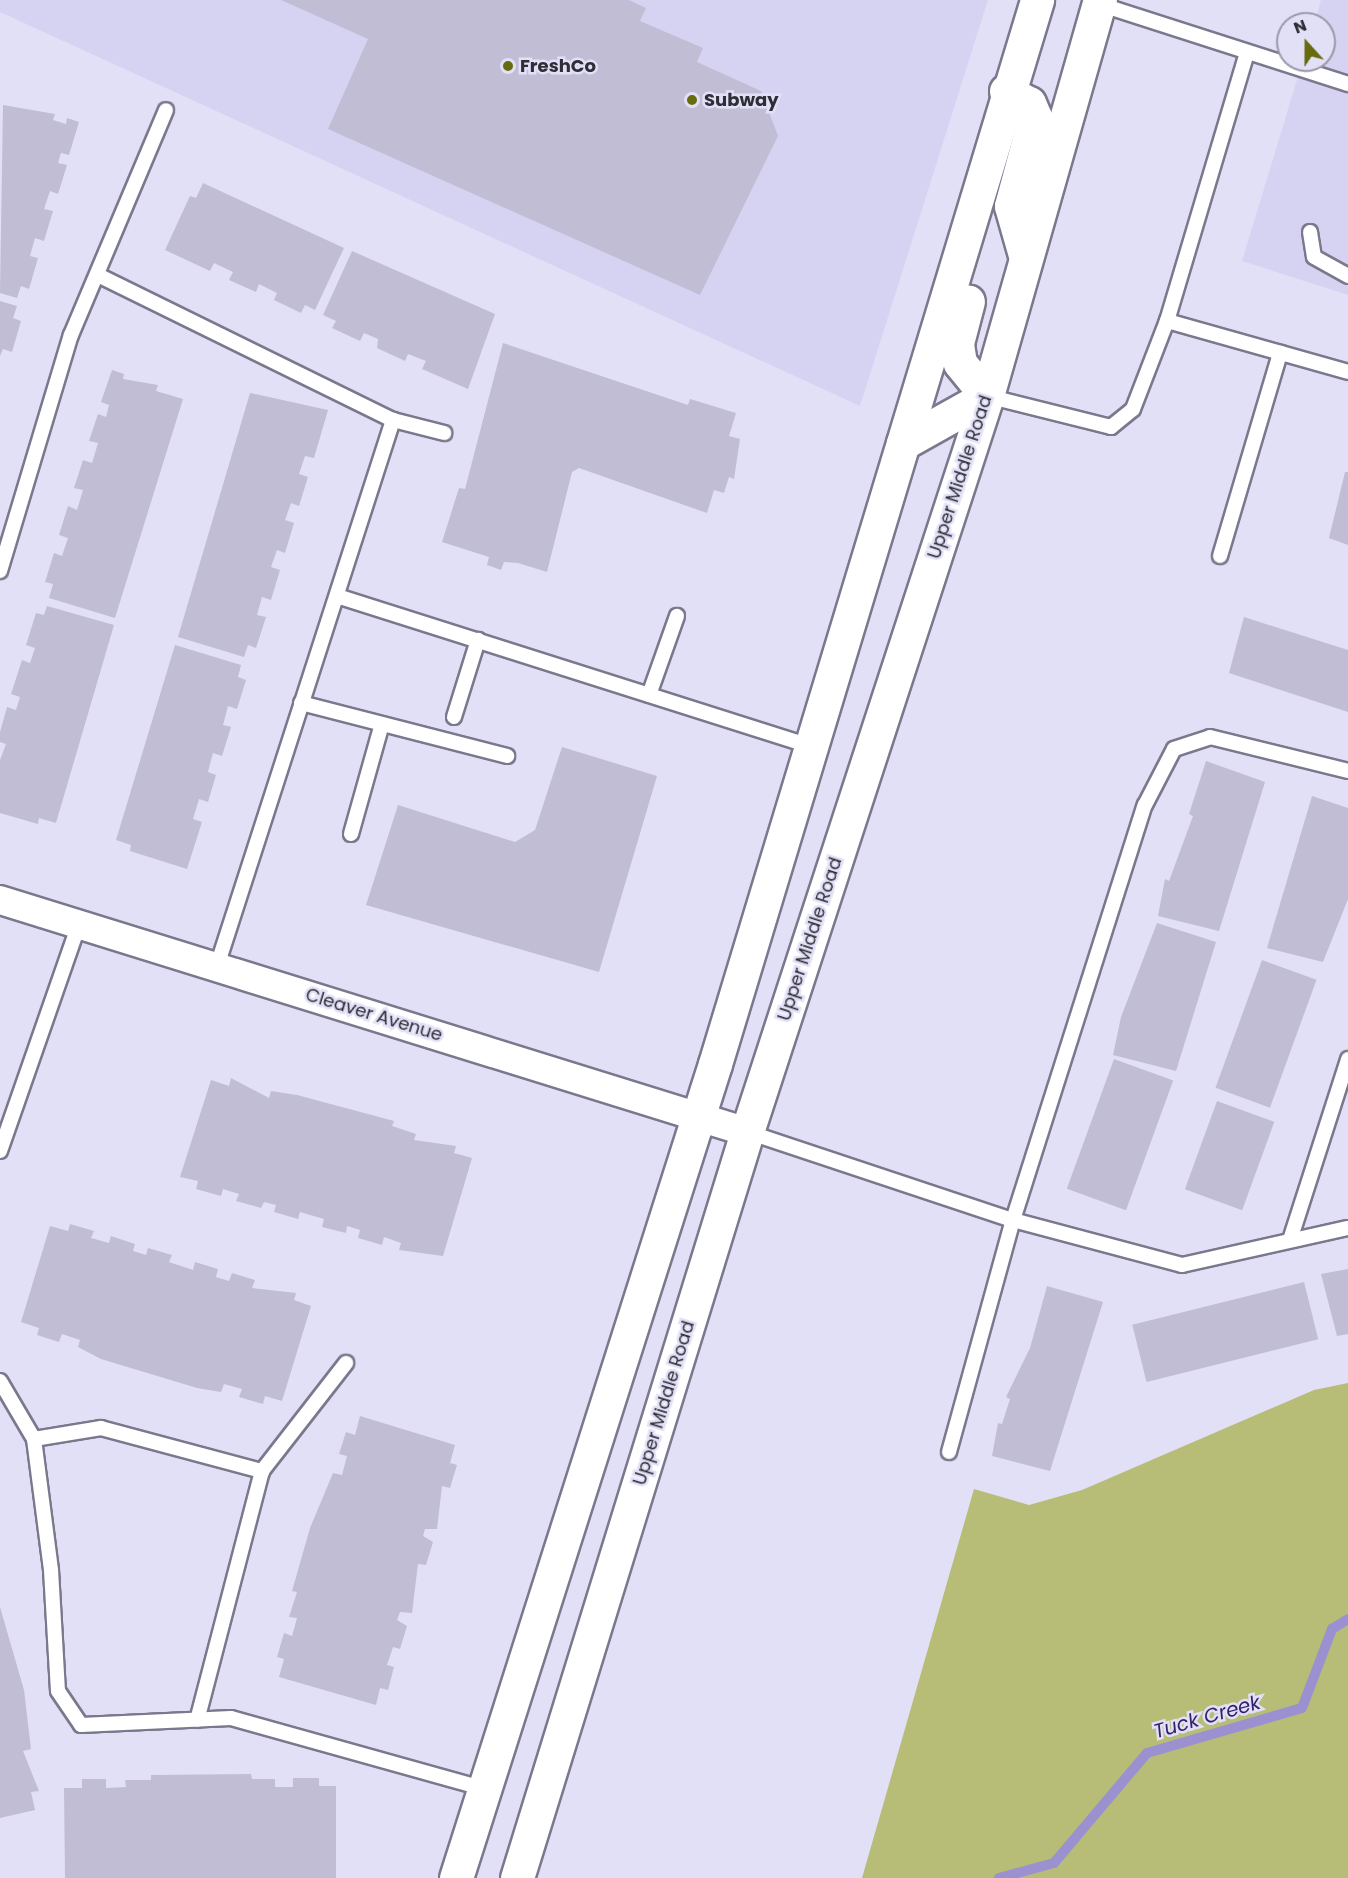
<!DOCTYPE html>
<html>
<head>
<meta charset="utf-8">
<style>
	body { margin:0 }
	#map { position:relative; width:1348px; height:1878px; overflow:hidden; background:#e2e0f7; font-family:Poppins,sans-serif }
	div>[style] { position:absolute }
	.built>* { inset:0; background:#d6d3f2 }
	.green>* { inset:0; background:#b7bd76 }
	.stream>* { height:10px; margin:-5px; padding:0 5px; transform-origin:5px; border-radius:5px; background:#9b91d1 }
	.building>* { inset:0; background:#c0bdd4; transform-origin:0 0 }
	.roads { filter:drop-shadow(2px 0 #7b788d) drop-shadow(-2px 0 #7b788d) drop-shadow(0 2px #7b788d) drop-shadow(0 -2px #7b788d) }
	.lane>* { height:14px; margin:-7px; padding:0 7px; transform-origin:7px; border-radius:7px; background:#fff }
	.street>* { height:28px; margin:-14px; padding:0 14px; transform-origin:14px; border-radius:14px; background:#fff }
	.secondary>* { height:33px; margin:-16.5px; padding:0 16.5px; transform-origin:16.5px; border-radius:16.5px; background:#fff }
	.dots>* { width:16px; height:16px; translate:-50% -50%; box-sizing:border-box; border:3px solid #e2e0f7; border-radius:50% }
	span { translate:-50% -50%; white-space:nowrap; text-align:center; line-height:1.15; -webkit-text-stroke:5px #e2e0f7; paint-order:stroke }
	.poi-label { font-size:18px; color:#2f2e37; font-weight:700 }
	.left { translate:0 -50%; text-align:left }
	.street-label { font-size:18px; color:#2f2e37 }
	.water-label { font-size:20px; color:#341f6a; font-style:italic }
	.north { position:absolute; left:1276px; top:12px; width:60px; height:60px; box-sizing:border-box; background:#e2e0f7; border:2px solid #9a99aa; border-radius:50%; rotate:339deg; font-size:16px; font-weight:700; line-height:24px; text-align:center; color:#2f2e37 }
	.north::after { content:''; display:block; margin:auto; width:21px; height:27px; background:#676b0d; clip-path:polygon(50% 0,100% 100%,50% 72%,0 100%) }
</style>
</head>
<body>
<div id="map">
	<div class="built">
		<div style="clip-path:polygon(0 0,988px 0,860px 406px,0 12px)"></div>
		<div style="clip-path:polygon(1321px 0,1348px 0,1348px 295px,1242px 261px,1303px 60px,1324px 60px,1324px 24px,1314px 24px)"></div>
	</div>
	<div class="green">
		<div style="clip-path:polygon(1348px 1383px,1348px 1878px,862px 1878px,974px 1489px,1029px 1505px,1082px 1490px,1314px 1390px)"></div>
	</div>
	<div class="stream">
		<div style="left:999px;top:1878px;width:57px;rotate:-15.3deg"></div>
		<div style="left:1054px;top:1863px;width:144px;rotate:-49.8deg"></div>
		<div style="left:1147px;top:1753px;width:161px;rotate:-16.2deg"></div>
		<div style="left:1302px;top:1708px;width:85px;rotate:-69.2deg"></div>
		<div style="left:1332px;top:1629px;width:19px;rotate:-32deg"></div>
	</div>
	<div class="building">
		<div style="clip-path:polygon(281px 0,629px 0,646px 8px,640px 21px,703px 48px,697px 62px,761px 91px,778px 136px,700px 295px,328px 129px,368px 39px)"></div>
		<div style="clip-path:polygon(3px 105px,55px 114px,53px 120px,66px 124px,67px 118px,79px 122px,69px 155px,61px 153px,58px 163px,67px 165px,58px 194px,50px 191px,44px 209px,53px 211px,44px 241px,35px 238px,30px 256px,38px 258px,29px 289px,21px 286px,17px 298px,0 293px)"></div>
		<div style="clip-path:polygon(203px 183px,344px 248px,315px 310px,305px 305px,301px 313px,274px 300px,277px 293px,259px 284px,256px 292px,229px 280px,233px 272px,214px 263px,210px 271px,165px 250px,190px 196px,196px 198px)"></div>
		<div style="clip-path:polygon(352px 251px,495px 314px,468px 389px,422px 369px,426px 361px,408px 354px,405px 361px,377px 348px,378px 339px,364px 333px,360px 341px,332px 328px,336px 321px,323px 315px)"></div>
		<div style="clip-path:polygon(0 301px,17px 306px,13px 318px,21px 321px,12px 352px,3px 349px,0 356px)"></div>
		<div style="clip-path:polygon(503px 343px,688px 405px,690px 399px,736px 413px,729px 436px,740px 439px,734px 479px,729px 477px,724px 493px,714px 490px,707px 513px,579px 468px,572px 472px,547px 572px,518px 563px,504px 562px,501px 570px,487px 565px,489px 557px,442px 542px,459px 488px,465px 489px)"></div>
		<div style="clip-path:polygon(112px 370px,124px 374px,123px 379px,158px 385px,156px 391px,183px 399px,115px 618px,49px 598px,53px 584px,45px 582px,54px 553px,62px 556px,68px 538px,59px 535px,68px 506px,77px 510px,83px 490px,74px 488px,83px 460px,92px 463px,98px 443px,89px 441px,98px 414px,106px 417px,109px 405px,101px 402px)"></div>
		<div style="clip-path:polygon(250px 393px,328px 410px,314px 458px,305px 456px,299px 474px,308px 477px,299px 506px,291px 503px,285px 520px,294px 523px,285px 553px,277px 550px,271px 567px,280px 570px,271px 600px,262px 597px,257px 615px,266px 617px,256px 648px,248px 645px,244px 657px,178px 637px)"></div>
		<div style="clip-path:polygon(1345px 472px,1348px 472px,1348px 545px,1329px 538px)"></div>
		<div style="clip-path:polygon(47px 606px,114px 625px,56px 823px,39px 818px,38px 824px,0 813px,0 760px,6px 744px,0 742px,0 732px,7px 707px,16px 710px,20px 697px,11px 694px,22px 660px,30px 663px,35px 648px,26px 645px,36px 613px,44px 615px)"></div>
		<div style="clip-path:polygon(1244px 617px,1348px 650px,1348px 712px,1229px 673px)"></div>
		<div style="clip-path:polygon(175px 645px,241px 665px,238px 677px,246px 680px,237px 709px,228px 706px,223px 725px,231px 727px,222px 756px,213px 753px,208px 772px,216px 775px,208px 802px,199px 799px,193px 819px,202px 822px,187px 869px,130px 851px,131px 845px,116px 840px)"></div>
		<div style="clip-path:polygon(562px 747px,657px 776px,599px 972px,366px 905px,398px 805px,515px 842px,535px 830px)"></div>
		<div style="clip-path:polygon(1206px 761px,1265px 782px,1219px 931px,1158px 916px,1165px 879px,1169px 881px,1193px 816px,1189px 814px)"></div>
		<div style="clip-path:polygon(1312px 796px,1348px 808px,1348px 899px,1323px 962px,1267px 948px)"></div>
		<div style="clip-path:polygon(1157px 923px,1216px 942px,1176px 1071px,1113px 1055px,1121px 1017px)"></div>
		<div style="left:1262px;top:960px;width:58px;height:136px;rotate:20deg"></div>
		<div style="left:1114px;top:1059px;width:63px;height:138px;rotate:20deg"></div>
		<div style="clip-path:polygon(231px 1078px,269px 1098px,271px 1091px,297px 1095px,394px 1121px,392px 1126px,416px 1134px,414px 1140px,456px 1146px,454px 1153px,472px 1158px,443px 1256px,399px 1250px,401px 1243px,384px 1237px,382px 1245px,358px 1238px,360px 1230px,347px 1226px,346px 1233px,322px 1227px,324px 1219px,300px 1212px,298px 1219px,274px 1212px,276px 1205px,264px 1202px,261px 1208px,236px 1201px,239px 1194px,223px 1189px,221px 1196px,196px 1189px,198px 1181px,180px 1177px,211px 1080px,229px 1086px)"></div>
		<div style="left:1217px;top:1101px;width:61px;height:94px;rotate:20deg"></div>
		<div style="clip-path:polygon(70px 1224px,94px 1231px,91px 1238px,109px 1243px,111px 1236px,135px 1244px,133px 1251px,146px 1255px,148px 1248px,172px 1255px,169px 1262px,193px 1270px,195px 1262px,218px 1269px,216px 1277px,229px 1281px,232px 1273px,255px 1280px,252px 1288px,296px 1293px,294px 1300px,311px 1306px,282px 1401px,265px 1396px,263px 1404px,239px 1397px,242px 1389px,224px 1384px,221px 1392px,197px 1388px,101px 1359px,78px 1347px,80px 1340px,62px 1334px,59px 1342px,37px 1335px,39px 1328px,21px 1322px,50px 1226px,68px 1231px)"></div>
		<div style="clip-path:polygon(1348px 1269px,1348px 1334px,1337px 1336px,1321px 1274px)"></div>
		<div style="left:1304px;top:1282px;width:59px;height:177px;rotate:76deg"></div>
		<div style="clip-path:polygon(1047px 1286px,1103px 1302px,1050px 1471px,992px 1456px,998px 1423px,1002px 1424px,1010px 1399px,1006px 1397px,1030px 1348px)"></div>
		<div style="clip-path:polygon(360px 1416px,455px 1445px,450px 1463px,457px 1465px,450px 1488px,442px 1486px,437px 1529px,425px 1529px,423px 1536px,433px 1542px,426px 1565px,418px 1564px,412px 1613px,400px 1612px,397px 1620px,407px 1626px,400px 1649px,393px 1647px,387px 1665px,394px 1667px,388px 1690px,380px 1688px,376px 1705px,279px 1677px,284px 1659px,277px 1657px,284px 1633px,292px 1636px,297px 1618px,289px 1617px,297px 1592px,292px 1591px,310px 1528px,333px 1473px,342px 1475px,347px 1456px,339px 1454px,346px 1432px,355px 1435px)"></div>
		<div style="clip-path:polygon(0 1607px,24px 1690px,31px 1749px,23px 1751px,39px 1791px,31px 1792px,35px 1810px,0 1818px)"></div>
		<div style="clip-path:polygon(251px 1774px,252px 1779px,275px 1779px,275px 1787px,293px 1787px,293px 1778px,319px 1778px,319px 1786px,336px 1786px,336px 1878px,65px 1878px,64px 1788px,82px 1788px,82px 1779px,106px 1779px,106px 1788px,126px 1787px,125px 1780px,151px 1780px,151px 1775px)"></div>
	</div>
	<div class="roads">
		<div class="lane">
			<div style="left:1099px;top:4px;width:262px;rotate:17.8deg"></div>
			<div style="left:1310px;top:232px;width:25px;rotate:81deg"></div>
			<div style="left:1314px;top:257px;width:39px;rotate:29deg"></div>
			<div style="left:100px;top:276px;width:326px;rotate:26.2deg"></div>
			<div style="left:393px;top:420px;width:53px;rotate:14.3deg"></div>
			<div style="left:1167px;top:321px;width:188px;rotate:15.7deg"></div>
			<div style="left:987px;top:396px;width:128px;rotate:14deg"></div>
			<div style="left:1111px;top:427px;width:28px;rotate:-39deg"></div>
			<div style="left:1133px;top:409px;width:94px;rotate:-68.9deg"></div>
			<div style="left:1167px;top:321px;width:280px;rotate:-73.4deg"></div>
			<div style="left:1220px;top:556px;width:212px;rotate:-73.5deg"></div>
			<div style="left:0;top:571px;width:246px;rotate:-73.3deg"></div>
			<div style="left:71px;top:335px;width:244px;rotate:-67.1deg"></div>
			<div style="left:337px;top:596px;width:498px;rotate:17.6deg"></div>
			<div style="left:649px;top:695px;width:84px;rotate:-70.5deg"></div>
			<div style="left:301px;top:703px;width:213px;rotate:14.4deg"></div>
			<div style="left:454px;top:717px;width:81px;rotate:-72.7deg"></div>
			<div style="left:351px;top:834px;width:114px;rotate:-74.3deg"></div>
			<div style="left:217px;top:966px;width:574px;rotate:-72.13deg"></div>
			<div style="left:748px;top:1132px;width:279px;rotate:18.4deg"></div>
			<div style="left:1013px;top:1220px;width:175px;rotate:14.9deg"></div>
			<div style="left:1182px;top:1265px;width:170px;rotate:-12.6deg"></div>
			<div style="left:0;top:1151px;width:240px;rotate:-70.8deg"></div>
			<div style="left:1291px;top:1237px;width:187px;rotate:-72.2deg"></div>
			<div style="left:0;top:1381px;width:67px;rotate:59.6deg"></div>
			<div style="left:34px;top:1439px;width:132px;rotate:82.6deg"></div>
			<div style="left:51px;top:1570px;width:121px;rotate:86.7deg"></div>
			<div style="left:58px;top:1691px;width:41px;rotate:55.9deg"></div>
			<div style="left:81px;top:1725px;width:150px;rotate:-2.7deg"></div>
			<div style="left:231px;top:1718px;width:264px;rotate:15.6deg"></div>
			<div style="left:34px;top:1439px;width:68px;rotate:-9.3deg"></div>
			<div style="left:101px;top:1428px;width:167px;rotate:15deg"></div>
			<div style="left:262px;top:1471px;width:257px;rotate:104.6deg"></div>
			<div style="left:949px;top:1452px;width:241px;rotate:-74.6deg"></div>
			<div style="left:1013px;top:1220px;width:435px;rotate:-72.4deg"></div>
			<div style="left:1145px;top:805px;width:63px;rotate:-62.6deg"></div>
			<div style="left:1174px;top:749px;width:38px;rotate:-18deg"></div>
			<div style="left:1210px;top:737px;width:142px;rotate:13.8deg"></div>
			<div style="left:262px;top:1471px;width:137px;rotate:-52.1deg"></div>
		</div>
		<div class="street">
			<div style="left:0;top:900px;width:782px;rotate:17.25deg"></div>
		</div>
		<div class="secondary">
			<div style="left:1006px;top:91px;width:26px;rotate:28deg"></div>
			<div style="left:1029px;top:103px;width:15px;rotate:67deg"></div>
			<div style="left:1035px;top:117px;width:92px;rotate:105.1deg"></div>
			<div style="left:1011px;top:206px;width:51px;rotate:74.1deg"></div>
			<div style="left:903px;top:443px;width:96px;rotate:-29.2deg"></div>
			<div style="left:987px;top:396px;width:43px;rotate:-129.3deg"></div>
			<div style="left:960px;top:363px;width:20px;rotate:-99deg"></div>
			<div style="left:957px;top:343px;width:43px;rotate:-75.3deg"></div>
			<div style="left:456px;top:1878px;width:854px;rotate:-72.35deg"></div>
			<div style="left:715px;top:1064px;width:1112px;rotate:-73.16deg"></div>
			<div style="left:517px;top:1878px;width:781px;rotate:-72.86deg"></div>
			<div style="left:747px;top:1132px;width:774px;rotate:-71.94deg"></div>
			<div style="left:987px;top:396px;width:412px;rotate:-74.1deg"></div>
		</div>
	</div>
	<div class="dots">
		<div style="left:508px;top:66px;background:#676b0d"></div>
		<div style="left:692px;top:100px;background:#676b0d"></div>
	</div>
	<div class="poi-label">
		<span class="left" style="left:520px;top:66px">FreshCo</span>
		<span class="left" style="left:704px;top:100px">Subway</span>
	</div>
	<div class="street-label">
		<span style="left:960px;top:477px;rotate:-72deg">Upper Middle Road</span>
		<span style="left:810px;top:939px;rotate:-72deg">Upper Middle Road</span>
		<span style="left:374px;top:1015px;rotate:17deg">Cleaver Avenue</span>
		<span style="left:664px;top:1403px;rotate:-73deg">Upper Middle Road</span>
	</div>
	<div class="water-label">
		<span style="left:1207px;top:1717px;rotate:-16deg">Tuck Creek</span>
	</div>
	<div class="north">N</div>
</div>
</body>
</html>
